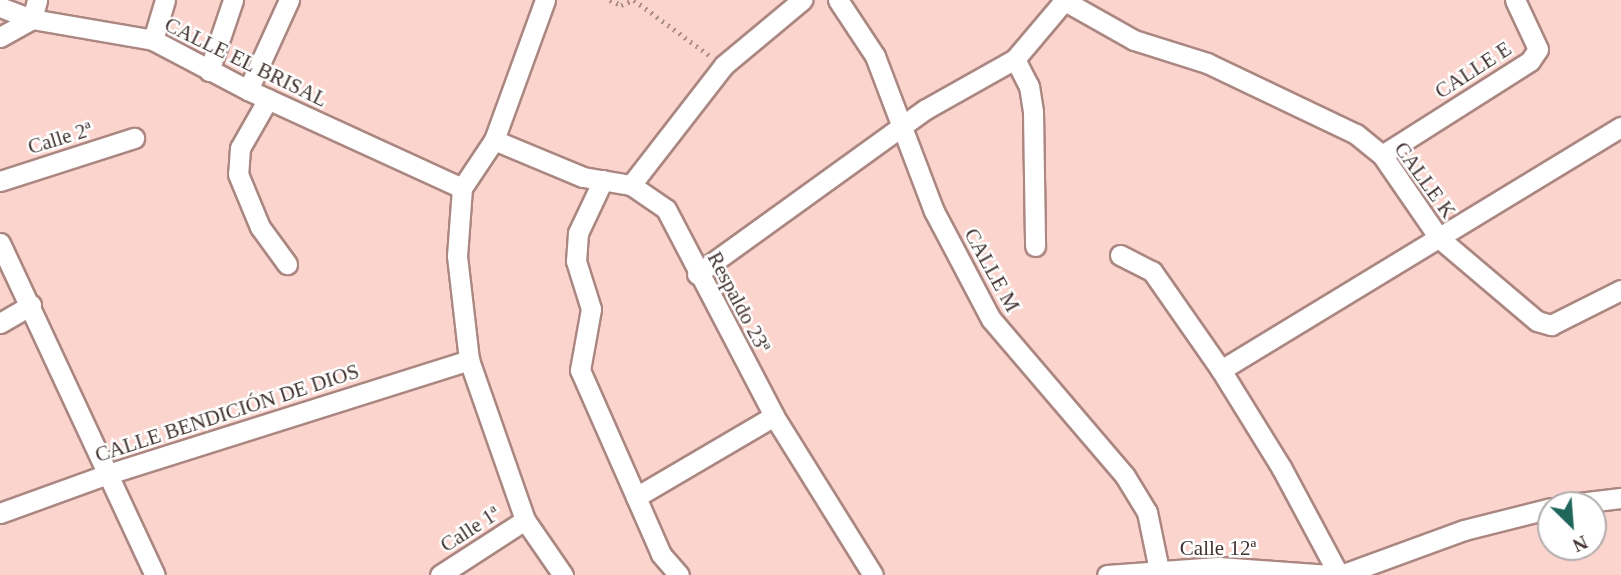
<!DOCTYPE html>
<html>
<head>
<meta charset="utf-8">
<style>
	body { margin:0 }
	#map { position:relative; width:1621px; height:575px; overflow:hidden; background:#fbd4ce; font-family:"Times New Roman",serif }
	div>[style] { position:absolute }
	.path>* { height:4.5px; margin-top:-2.25px; transform-origin:0; background:repeating-linear-gradient(90deg,#ac8f8b 0 2px,transparent 0 7px) }
	.roads { filter:drop-shadow(2px 0 #ab8782) drop-shadow(-2px 0 #ab8782) drop-shadow(0 2px #ab8782) drop-shadow(0 -2px #ab8782) }
	.street>* { height:19px; margin:-9.5px; padding:0 9.5px; transform-origin:9.5px; border-radius:9.5px; background:#fff }
	span { translate:-50% -50%; white-space:nowrap; text-align:center; line-height:1.15; -webkit-text-stroke:5px #fff; paint-order:stroke }
	.street-label { font-size:21px; color:#423331 }
	.north { position:absolute; left:1537px; top:491px; width:70px; height:70px; box-sizing:border-box; background:#fff; border:2px solid #b3adad; border-radius:50%; rotate:155deg; font-size:19px; font-weight:700; line-height:28px; text-align:center; color:#423331 }
	.north::after { content:''; display:block; margin:auto; width:24px; height:32px; background:#20665a; clip-path:polygon(50% 0,100% 100%,50% 72%,0 100%) }
</style>
</head>
<body>
<div id="map">
	<div class="path">
		<div style="left:610px;top:0;width:12px;rotate:24deg"></div>
		<div style="left:621px;top:5px;width:14px;rotate:-21deg"></div>
		<div style="left:634px;top:0;width:93px;rotate:36.3deg"></div>
	</div>
	<div class="roads">
		<div class="street">
			<div style="left:545px;top:0;width:149px;rotate:110deg"></div>
			<div style="left:494px;top:140px;width:58px;rotate:123.7deg"></div>
			<div style="left:462px;top:188px;width:68px;rotate:94.2deg"></div>
			<div style="left:457px;top:256px;width:105px;rotate:83.4deg"></div>
			<div style="left:469px;top:360px;width:170px;rotate:70.7deg"></div>
			<div style="left:525px;top:520px;width:67px;rotate:55.4deg"></div>
			<div style="left:838px;top:0;width:67px;rotate:56.5deg"></div>
			<div style="left:875px;top:56px;width:166px;rotate:69.2deg"></div>
			<div style="left:934px;top:211px;width:122px;rotate:62.2deg"></div>
			<div style="left:991px;top:319px;width:206px;rotate:49.5deg"></div>
			<div style="left:1125px;top:476px;width:42px;rotate:58.6deg"></div>
			<div style="left:1147px;top:512px;width:64px;rotate:78.3deg"></div>
			<div style="left:1063px;top:0;width:81px;rotate:29.4deg"></div>
			<div style="left:1134px;top:40px;width:77px;rotate:17.5deg"></div>
			<div style="left:1207px;top:63px;width:165px;rotate:25.5deg"></div>
			<div style="left:1356px;top:134px;width:33px;rotate:39deg"></div>
			<div style="left:1382px;top:155px;width:101px;rotate:55.5deg"></div>
			<div style="left:1439px;top:238px;width:128px;rotate:40.3deg"></div>
			<div style="left:1537px;top:321px;width:15px;rotate:16deg"></div>
			<div style="left:1551px;top:325px;width:78px;rotate:-26.6deg"></div>
			<div style="left:0;top:7px;width:34px;rotate:21deg"></div>
			<div style="left:32px;top:19px;width:123px;rotate:9.8deg"></div>
			<div style="left:153px;top:40px;width:107px;rotate:27.8deg"></div>
			<div style="left:248px;top:90px;width:235px;rotate:24.6deg"></div>
			<div style="left:32px;top:19px;width:20px;rotate:-75deg"></div>
			<div style="left:0;top:37px;width:37px;rotate:-29deg"></div>
			<div style="left:153px;top:40px;width:42px;rotate:-73.3deg"></div>
			<div style="left:1015px;top:59px;width:30px;rotate:63deg"></div>
			<div style="left:1029px;top:86px;width:26px;rotate:81deg"></div>
			<div style="left:1033px;top:112px;width:134px;rotate:89.1deg"></div>
			<div style="left:209px;top:71px;width:75px;rotate:-71.3deg"></div>
			<div style="left:248px;top:90px;width:99px;rotate:-65.5deg"></div>
			<div style="left:268px;top:99px;width:56px;rotate:119.7deg"></div>
			<div style="left:240px;top:148px;width:26px;rotate:94deg"></div>
			<div style="left:238px;top:174px;width:57px;rotate:67.5deg"></div>
			<div style="left:260px;top:227px;width:46px;rotate:53.9deg"></div>
			<div style="left:494px;top:140px;width:96px;rotate:22.6deg"></div>
			<div style="left:583px;top:177px;width:49px;rotate:9.5deg"></div>
			<div style="left:631px;top:185px;width:42px;rotate:34.4deg"></div>
			<div style="left:666px;top:209px;width:233px;rotate:62.4deg"></div>
			<div style="left:774px;top:416px;width:187px;rotate:58.1deg"></div>
			<div style="left:1382px;top:155px;width:175px;rotate:-32.4deg"></div>
			<div style="left:1530px;top:61px;width:14px;rotate:-56deg"></div>
			<div style="left:1538px;top:49px;width:54px;rotate:-115.1deg"></div>
			<div style="left:603px;top:180px;width:59px;rotate:115.3deg"></div>
			<div style="left:578px;top:233px;width:28px;rotate:94deg"></div>
			<div style="left:576px;top:261px;width:50px;rotate:72.6deg"></div>
			<div style="left:591px;top:309px;width:62px;rotate:100.2deg"></div>
			<div style="left:580px;top:370px;width:139px;rotate:66.2deg"></div>
			<div style="left:0;top:181px;width:141px;rotate:-17.8deg"></div>
			<div style="left:631px;top:185px;width:152px;rotate:-52.2deg"></div>
			<div style="left:724px;top:65px;width:102px;rotate:-39.8deg"></div>
			<div style="left:0;top:243px;width:366px;rotate:65deg"></div>
			<div style="left:1120px;top:255px;width:36px;rotate:27deg"></div>
			<div style="left:1152px;top:271px;width:121px;rotate:55.1deg"></div>
			<div style="left:1221px;top:370px;width:114px;rotate:58.3deg"></div>
			<div style="left:1281px;top:467px;width:123px;rotate:61.8deg"></div>
			<div style="left:697px;top:274px;width:282px;rotate:-35.8deg"></div>
			<div style="left:926px;top:109px;width:102px;rotate:-29.3deg"></div>
			<div style="left:1015px;top:59px;width:76px;rotate:-49.8deg"></div>
			<div style="left:0;top:323px;width:36px;rotate:-30deg"></div>
			<div style="left:1221px;top:370px;width:468px;rotate:-31.3deg"></div>
			<div style="left:1562px;top:505px;width:59px;rotate:-6.8deg"></div>
			<div style="left:0;top:513px;width:115px;rotate:-19.9deg"></div>
			<div style="left:108px;top:474px;width:379px;rotate:-17.5deg"></div>
			<div style="left:440px;top:575px;width:101px;rotate:-32.9deg"></div>
			<div style="left:679px;top:575px;width:28px;rotate:-131deg"></div>
			<div style="left:661px;top:554px;width:62px;rotate:-113.7deg"></div>
			<div style="left:636px;top:497px;width:160px;rotate:-30.4deg"></div>
			<div style="left:1107px;top:575px;width:111px;rotate:-4.1deg"></div>
			<div style="left:1218px;top:567px;width:112px;rotate:4.1deg"></div>
			<div style="left:1341px;top:575px;width:131px;rotate:-20.1deg"></div>
			<div style="left:1464px;top:530px;width:90px;rotate:-14.2deg"></div>
		</div>
	</div>
	<div class="street-label">
		<span style="left:246px;top:62px;rotate:26deg">CALLE EL BRISAL</span>
		<span style="left:1473px;top:70px;rotate:-33deg">CALLE E</span>
		<span style="left:60px;top:138px;rotate:-17deg">Calle 2ª</span>
		<span style="left:1425px;top:180px;rotate:54deg">CALLE K</span>
		<span style="left:992px;top:270px;rotate:61deg">CALLE M</span>
		<span style="left:739px;top:302px;rotate:62deg">Respaldo 23ª</span>
		<span style="left:227px;top:413px;rotate:-18deg">CALLE BENDICIÓN DE DIOS</span>
		<span style="left:470px;top:529px;rotate:-33deg">Calle 1ª</span>
		<span style="left:1218px;top:548px">Calle 12ª</span>
	</div>
	<div class="north">N</div>
</div>
</body>
</html>
